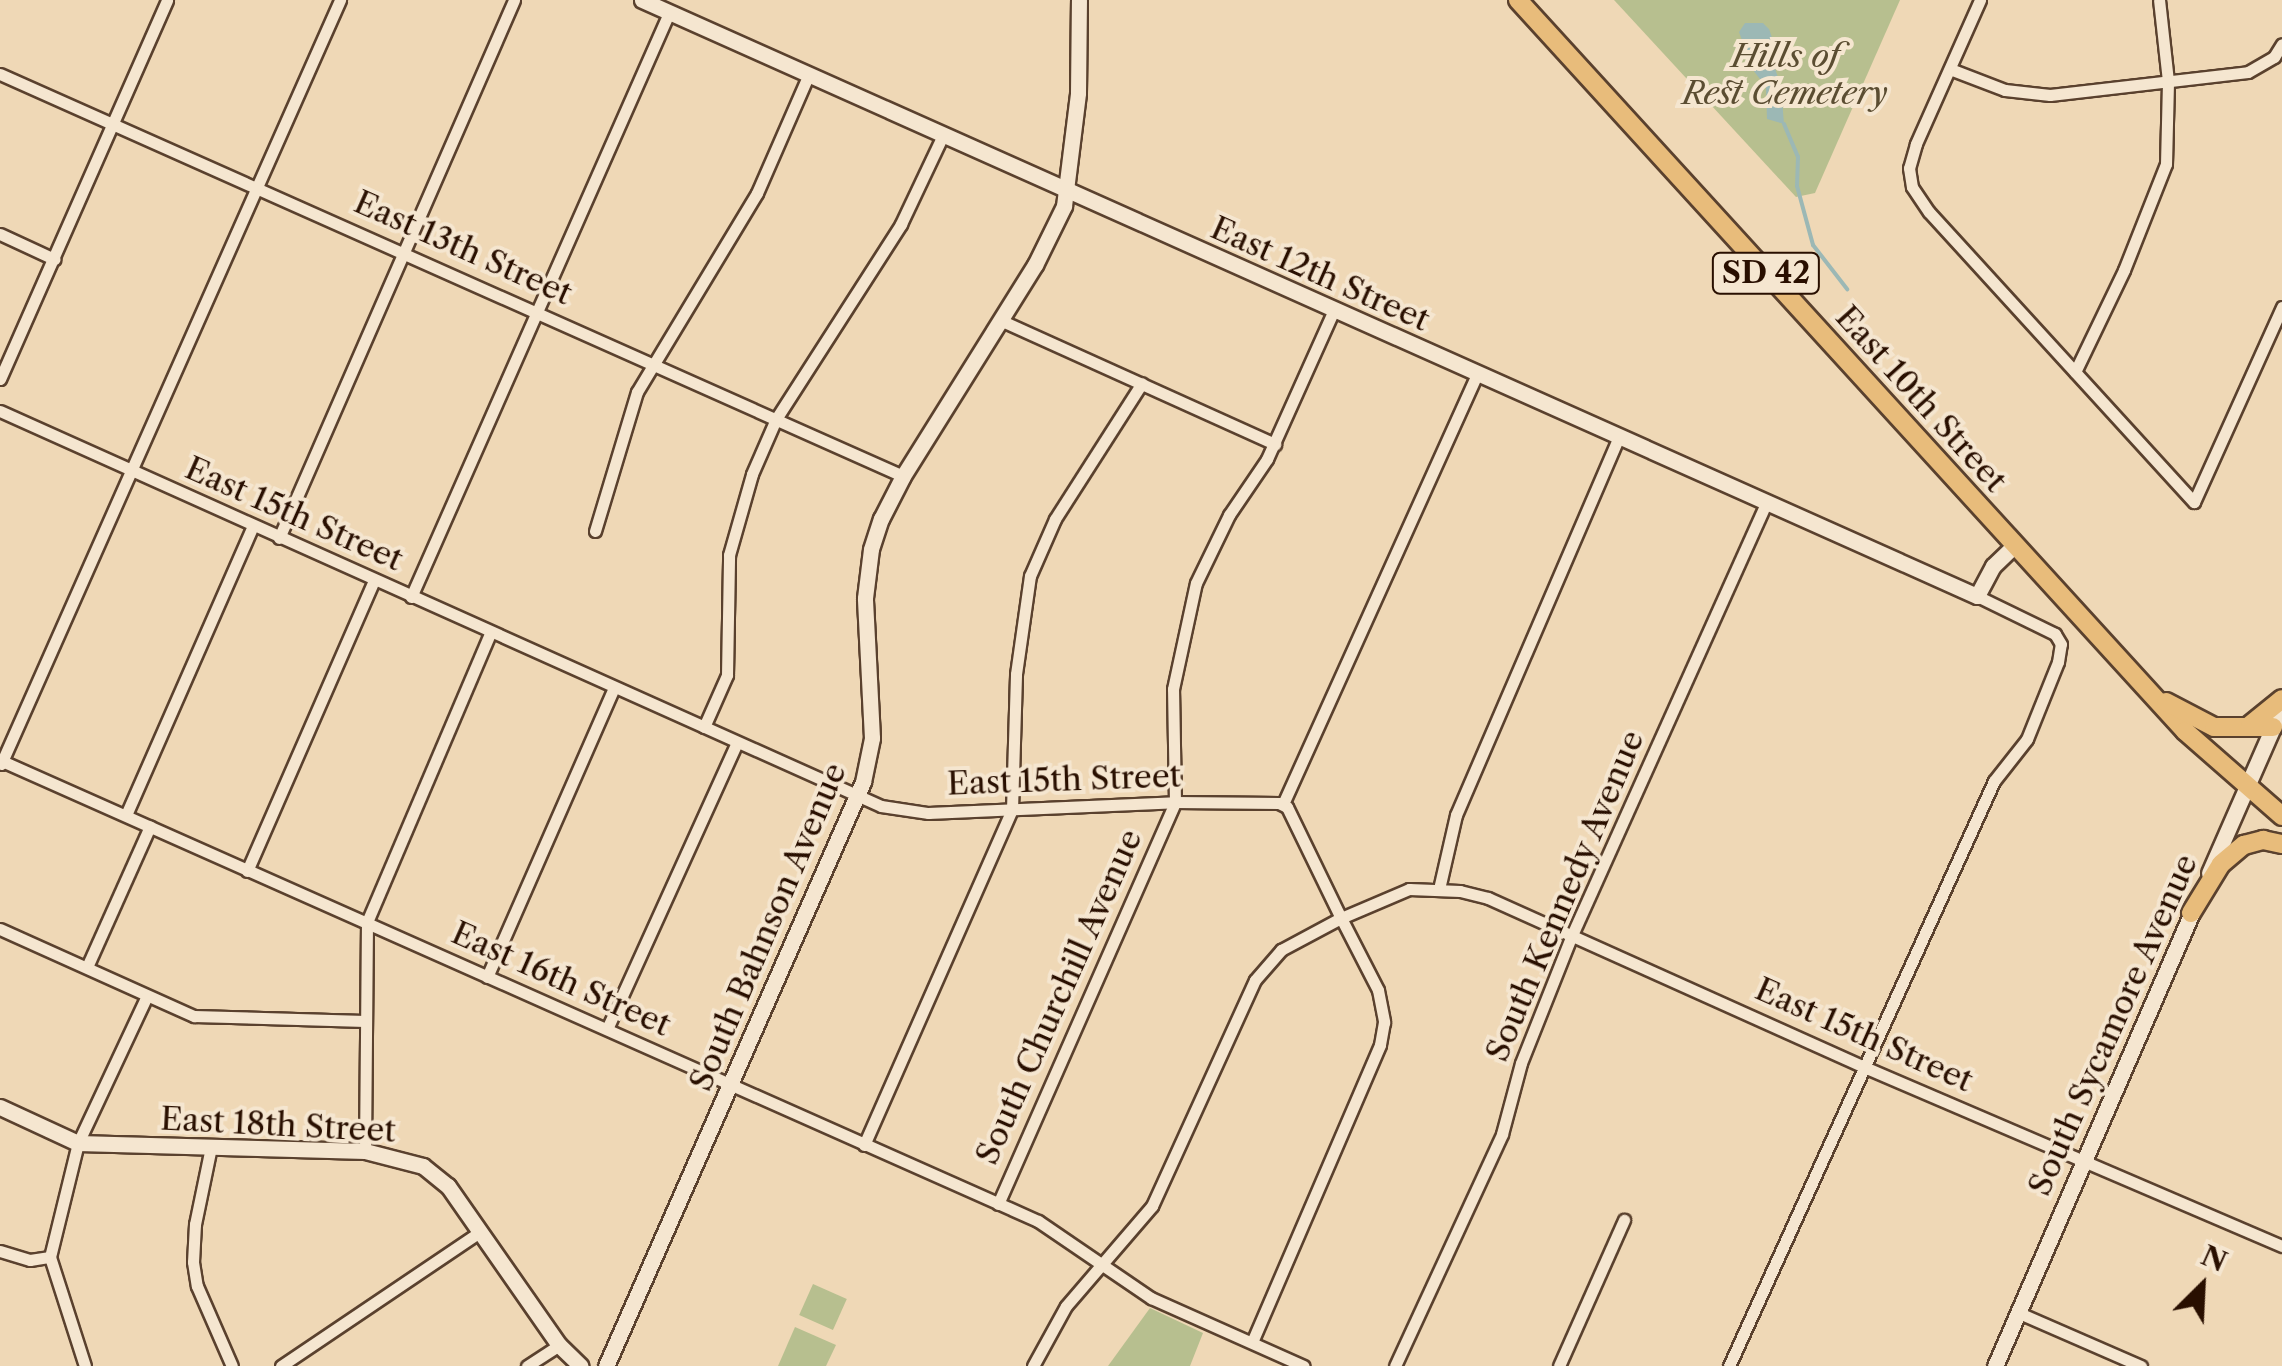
<!DOCTYPE html>
<html>
<head>
<meta charset="utf-8">
<style>
	body { margin:0 }
	#map { position:relative; width:2282px; height:1366px; overflow:hidden; background:#efd8b6; font-family:"Libre Caslon Text",serif }
	div>[style] { position:absolute }
	.green>* { inset:0; background:#b7bf8f; transform-origin:0 0 }
	.water>* { inset:0; background:#9cb8b5 }
	.stream>* { height:4px; margin:-2px; padding:0 2px; transform-origin:2px; border-radius:2px; background:#9cb8b5 }
	.roads { filter:drop-shadow(2px 0 #5a412e) drop-shadow(-2px 0 #5a412e) drop-shadow(0 2px #5a412e) drop-shadow(0 -2px #5a412e) }
	.street>* { height:11px; margin:-5.5px; padding:0 5.5px; transform-origin:5.5px; border-radius:5.5px; background:#f5e6d0 }
	.secondary>* { height:15px; margin:-7.5px; padding:0 7.5px; transform-origin:7.5px; border-radius:7.5px; background:#f5e6d0 }
	.primary>* { height:18px; margin:-9px; padding:0 9px; transform-origin:9px; border-radius:9px; background:#e8bc7b }
	span { translate:-50% -50%; white-space:nowrap; text-align:center; line-height:1.15; -webkit-text-stroke:8px #f5e6d0; paint-order:stroke }
	.shield-label span { padding:2px 8px; background:#f5e6d0; border:2px solid; border-radius:8px; -webkit-text-stroke-width:0 }
	.shield-label { font-size:30px; color:#290f00; font-weight:700 }
	.park-label { font-size:32px; color:#5b4d32; font-style:italic }
	.street-label { font-size:32px; color:#290f00 }
	.north { position:absolute; left:2152px; top:1236px; width:100px; height:100px; -webkit-text-stroke:8px #f5e6d0; paint-order:stroke; rotate:24deg; font-size:28px; font-weight:700; line-height:40px; text-align:center; color:#290f00 }
	.north::after { content:''; display:block; margin:auto; width:35px; height:45px; background:#290f00; clip-path:polygon(50% 0,100% 100%,50% 72%,0 100%) }
</style>
</head>
<body>
<div id="map">
	<div class="green">
		<div style="clip-path:polygon(1614px 0,1900px 0,1815px 193px,1796px 197px)"></div>
		<div style="left:813px;top:1284px;width:37px;height:34px;rotate:24deg"></div>
		<div style="clip-path:polygon(1150px 1308px,1203px 1333px,1190px 1366px,1108px 1366px)"></div>
		<div style="clip-path:polygon(795px 1327px,836px 1345px,826px 1366px,778px 1366px)"></div>
	</div>
	<div class="water">
		<div style="clip-path:polygon(1745px 23px,1763px 23px,1769px 29px,1776px 49px,1772px 59px,1781px 87px,1784px 124px,1767px 119px,1766px 87px,1753px 70px,1739px 32px)"></div>
	</div>
	<div class="stream">
		<div style="left:1784px;top:124px;width:36px;rotate:67deg"></div>
		<div style="left:1798px;top:157px;width:29px;rotate:92deg"></div>
		<div style="left:1797px;top:186px;width:61px;rotate:74.8deg"></div>
		<div style="left:1813px;top:245px;width:56px;rotate:52.3deg"></div>
	</div>
	<div class="roads">
		<div class="street">
			<div style="left:1980px;top:0;width:158px;rotate:114deg"></div>
			<div style="left:1916px;top:144px;width:25px;rotate:106deg"></div>
			<div style="left:1909px;top:168px;width:19px;rotate:81deg"></div>
			<div style="left:1912px;top:187px;width:30px;rotate:56deg"></div>
			<div style="left:1929px;top:212px;width:393px;rotate:47.6deg"></div>
			<div style="left:2194px;top:502px;width:214px;rotate:-65.7deg"></div>
			<div style="left:1950px;top:69px;width:59px;rotate:20.9deg"></div>
			<div style="left:2005px;top:90px;width:45px;rotate:6.3deg"></div>
			<div style="left:2050px;top:95px;width:199px;rotate:-6.6deg"></div>
			<div style="left:2248px;top:72px;width:30px;rotate:-30deg"></div>
			<div style="left:2274px;top:57px;width:15px;rotate:-58deg"></div>
			<div style="left:0;top:74px;width:988px;rotate:24deg"></div>
			<div style="left:0;top:234px;width:60px;rotate:24.8deg"></div>
			<div style="left:1000px;top:320px;width:302px;rotate:24.3deg"></div>
			<div style="left:2075px;top:372px;width:113px;rotate:-64.3deg"></div>
			<div style="left:2124px;top:270px;width:114px;rotate:-68.4deg"></div>
			<div style="left:2166px;top:164px;width:83px;rotate:-88.6deg"></div>
			<div style="left:2168px;top:81px;width:81px;rotate:-96.3deg"></div>
			<div style="left:0;top:379px;width:414px;rotate:-66.2deg"></div>
			<div style="left:0;top:411px;width:965px;rotate:24.15deg"></div>
			<div style="left:881px;top:806px;width:48px;rotate:8.5deg"></div>
			<div style="left:928px;top:813px;width:247px;rotate:-2.5deg"></div>
			<div style="left:1175px;top:802px;width:104px;rotate:0.6deg"></div>
			<div style="left:1279px;top:803px;width:9px;rotate:27deg"></div>
			<div style="left:1287px;top:807px;width:123px;rotate:64.1deg"></div>
			<div style="left:1341px;top:918px;width:74px;rotate:-23.1deg"></div>
			<div style="left:1409px;top:889px;width:51px;rotate:2.2deg"></div>
			<div style="left:1460px;top:891px;width:29px;rotate:14deg"></div>
			<div style="left:1488px;top:898px;width:410px;rotate:24.2deg"></div>
			<div style="left:1862px;top:1066px;width:457px;rotate:23.2deg"></div>
			<div style="left:595px;top:531px;width:145px;rotate:-73.2deg"></div>
			<div style="left:637px;top:392px;width:232px;rotate:-58.9deg"></div>
			<div style="left:757px;top:193px;width:130px;rotate:-66.4deg"></div>
			<div style="left:279px;top:538px;width:587px;rotate:-66.4deg"></div>
			<div style="left:411px;top:597px;width:638px;rotate:-66.17deg"></div>
			<div style="left:704px;top:727px;width:57px;rotate:-66.1deg"></div>
			<div style="left:727px;top:675px;width:120px;rotate:-89deg"></div>
			<div style="left:729px;top:555px;width:84px;rotate:-74.1deg"></div>
			<div style="left:752px;top:474px;width:60px;rotate:-66.4deg"></div>
			<div style="left:776px;top:419px;width:232px;rotate:-57.3deg"></div>
			<div style="left:901px;top:224px;width:98px;rotate:-64.7deg"></div>
			<div style="left:2px;top:761px;width:1134px;rotate:23.94deg"></div>
			<div style="left:1038px;top:1221px;width:137px;rotate:34.3deg"></div>
			<div style="left:1151px;top:1298px;width:167px;rotate:24deg"></div>
			<div style="left:1px;top:764px;width:836px;rotate:-66.07deg"></div>
			<div style="left:1283px;top:804px;width:472px;rotate:-65.7deg"></div>
			<div style="left:126px;top:815px;width:316px;rotate:-66.3deg"></div>
			<div style="left:247px;top:871px;width:318px;rotate:-66.4deg"></div>
			<div style="left:1439px;top:889px;width:76px;rotate:-77.1deg"></div>
			<div style="left:1456px;top:815px;width:412px;rotate:-66.7deg"></div>
			<div style="left:0;top:929px;width:213px;rotate:24.2deg"></div>
			<div style="left:194px;top:1016px;width:171px;rotate:1.7deg"></div>
			<div style="left:87px;top:967px;width:154px;rotate:-65.9deg"></div>
			<div style="left:487px;top:977px;width:316px;rotate:-66.3deg"></div>
			<div style="left:607px;top:1029px;width:315px;rotate:-65.6deg"></div>
			<div style="left:864px;top:1145px;width:366px;rotate:-66.2deg"></div>
			<div style="left:1012px;top:810px;width:136px;rotate:-88.3deg"></div>
			<div style="left:1016px;top:674px;width:99px;rotate:-81.9deg"></div>
			<div style="left:1030px;top:576px;width:62px;rotate:-66.3deg"></div>
			<div style="left:1055px;top:519px;width:161px;rotate:-57.4deg"></div>
			<div style="left:211px;top:1147px;width:79px;rotate:101.7deg"></div>
			<div style="left:195px;top:1224px;width:38px;rotate:93deg"></div>
			<div style="left:193px;top:1262px;width:24px;rotate:81deg"></div>
			<div style="left:197px;top:1286px;width:87px;rotate:66.4deg"></div>
			<div style="left:365px;top:1151px;width:229px;rotate:-89.5deg"></div>
			<div style="left:367px;top:922px;width:314px;rotate:-66.9deg"></div>
			<div style="left:998px;top:1204px;width:439px;rotate:-66.2deg"></div>
			<div style="left:1175px;top:802px;width:113px;rotate:-91deg"></div>
			<div style="left:1173px;top:689px;width:108px;rotate:-77.8deg"></div>
			<div style="left:1196px;top:583px;width:76px;rotate:-64.1deg"></div>
			<div style="left:1229px;top:515px;width:68px;rotate:-55.8deg"></div>
			<div style="left:1267px;top:459px;width:163px;rotate:-65.8deg"></div>
			<div style="left:0;top:1251px;width:31px;rotate:17deg"></div>
			<div style="left:30px;top:1260px;width:20px;rotate:-9deg"></div>
			<div style="left:2019px;top:1313px;width:133px;rotate:23.5deg"></div>
			<div style="left:85px;top:1366px;width:114px;rotate:-107.8deg"></div>
			<div style="left:50px;top:1257px;width:117px;rotate:-76.2deg"></div>
			<div style="left:78px;top:1143px;width:162px;rotate:-64.9deg"></div>
			<div style="left:281px;top:1366px;width:241px;rotate:-34deg"></div>
			<div style="left:527px;top:1366px;width:38px;rotate:-33deg"></div>
			<div style="left:1033px;top:1366px;width:68px;rotate:-61.2deg"></div>
			<div style="left:1066px;top:1306px;width:132px;rotate:-49.3deg"></div>
			<div style="left:1152px;top:1206px;width:248px;rotate:-65.5deg"></div>
			<div style="left:1255px;top:980px;width:40px;rotate:-49deg"></div>
			<div style="left:1281px;top:950px;width:68px;rotate:-28.1deg"></div>
			<div style="left:1341px;top:918px;width:81px;rotate:62.8deg"></div>
			<div style="left:1378px;top:990px;width:33px;rotate:79deg"></div>
			<div style="left:1384px;top:1022px;width:23px;rotate:100deg"></div>
			<div style="left:1380px;top:1045px;width:323px;rotate:113.3deg"></div>
			<div style="left:1395px;top:1366px;width:255px;rotate:-65.2deg"></div>
			<div style="left:1502px;top:1134px;width:73px;rotate:-75deg"></div>
			<div style="left:1521px;top:1063px;width:138px;rotate:-68.3deg"></div>
			<div style="left:1572px;top:935px;width:474px;rotate:-65.8deg"></div>
			<div style="left:1559px;top:1366px;width:160px;rotate:-66deg"></div>
			<div style="left:1729px;top:1366px;width:642px;rotate:-65.63deg"></div>
			<div style="left:1994px;top:781px;width:53px;rotate:-51.8deg"></div>
			<div style="left:2027px;top:739px;width:83px;rotate:-68.1deg"></div>
			<div style="left:2058px;top:662px;width:18px;rotate:-81deg"></div>
			<div style="left:2061px;top:644px;width:12px;rotate:-121deg"></div>
			<div style="left:2055px;top:634px;width:87px;rotate:-154deg"></div>
		</div>
		<div class="secondary">
			<div style="left:642px;top:0;width:1462px;rotate:24.06deg"></div>
			<div style="left:1977px;top:596px;width:34px;rotate:-62deg"></div>
			<div style="left:1993px;top:566px;width:29px;rotate:-44deg"></div>
			<div style="left:2209px;top:873px;width:181px;rotate:-66.3deg"></div>
			<div style="left:0;top:1107px;width:86px;rotate:24.8deg"></div>
			<div style="left:78px;top:1143px;width:287px;rotate:1.6deg"></div>
			<div style="left:365px;top:1151px;width:60px;rotate:14.5deg"></div>
			<div style="left:423px;top:1166px;width:32px;rotate:39deg"></div>
			<div style="left:448px;top:1186px;width:194px;rotate:55.1deg"></div>
			<div style="left:559px;top:1345px;width:30px;rotate:44deg"></div>
			<div style="left:606px;top:1366px;width:638px;rotate:-66.25deg"></div>
			<div style="left:863px;top:782px;width:45px;rotate:-78.4deg"></div>
			<div style="left:872px;top:738px;width:140px;rotate:-92.9deg"></div>
			<div style="left:865px;top:598px;width:49px;rotate:-83deg"></div>
			<div style="left:871px;top:549px;width:32px;rotate:-72deg"></div>
			<div style="left:881px;top:519px;width:48px;rotate:-62.9deg"></div>
			<div style="left:903px;top:476px;width:249px;rotate:-58deg"></div>
			<div style="left:1035px;top:265px;width:66px;rotate:-63.8deg"></div>
			<div style="left:1064px;top:206px;width:114px;rotate:-82.9deg"></div>
			<div style="left:1078px;top:93px;width:93px;rotate:-89.4deg"></div>
			<div style="left:1995px;top:1366px;width:505px;rotate:-66.53deg"></div>
		</div>
		<div class="primary">
			<div style="left:1518px;top:0;width:990px;rotate:47.62deg"></div>
			<div style="left:2185px;top:731px;width:129px;rotate:41.2deg"></div>
			<div style="left:2166px;top:702px;width:54px;rotate:27.5deg"></div>
			<div style="left:2214px;top:727px;width:59px"></div>
			<div style="left:2250px;top:725px;width:41px;rotate:-39.1deg"></div>
			<div style="left:2191px;top:913px;width:57px;rotate:-58.5deg"></div>
			<div style="left:2221px;top:864px;width:30px;rotate:-40deg"></div>
			<div style="left:2244px;top:845px;width:20px;rotate:-15deg"></div>
			<div style="left:2263px;top:840px;width:19px;rotate:12deg"></div>
		</div>
	</div>
	<div class="shield-label">
		<span style="left:1766px;top:273px">SD 42</span>
	</div>
	<div class="park-label">
		<span style="left:1785px;top:75px">Hills of<br>Rest Cemetery</span>
	</div>
	<div class="street-label">
		<span style="left:463px;top:248px;rotate:24deg">East 13th Street</span>
		<span style="left:1320px;top:274px;rotate:24deg">East 12th Street</span>
		<span style="left:1921px;top:399px;rotate:48deg">East 10th Street</span>
		<span style="left:294px;top:514px;rotate:24deg">East 15th Street</span>
		<span style="left:1064px;top:780px;rotate:-2deg">East 15th Street</span>
		<span style="left:1565px;top:896px;rotate:-67deg">South Kennedy Avenue</span>
		<span style="left:768px;top:927px;rotate:-67deg">South Bahnson Avenue</span>
		<span style="left:561px;top:979px;rotate:24deg">East 16th Street</span>
		<span style="left:1059px;top:997px;rotate:-66deg">South Churchill Avenue</span>
		<span style="left:2113px;top:1025px;rotate:-66deg">South Sycamore Avenue</span>
		<span style="left:1864px;top:1035px;rotate:24deg">East 15th Street</span>
		<span style="left:278px;top:1125px;rotate:3deg">East 18th Street</span>
	</div>
	<div class="north">N</div>
</div>
</body>
</html>
